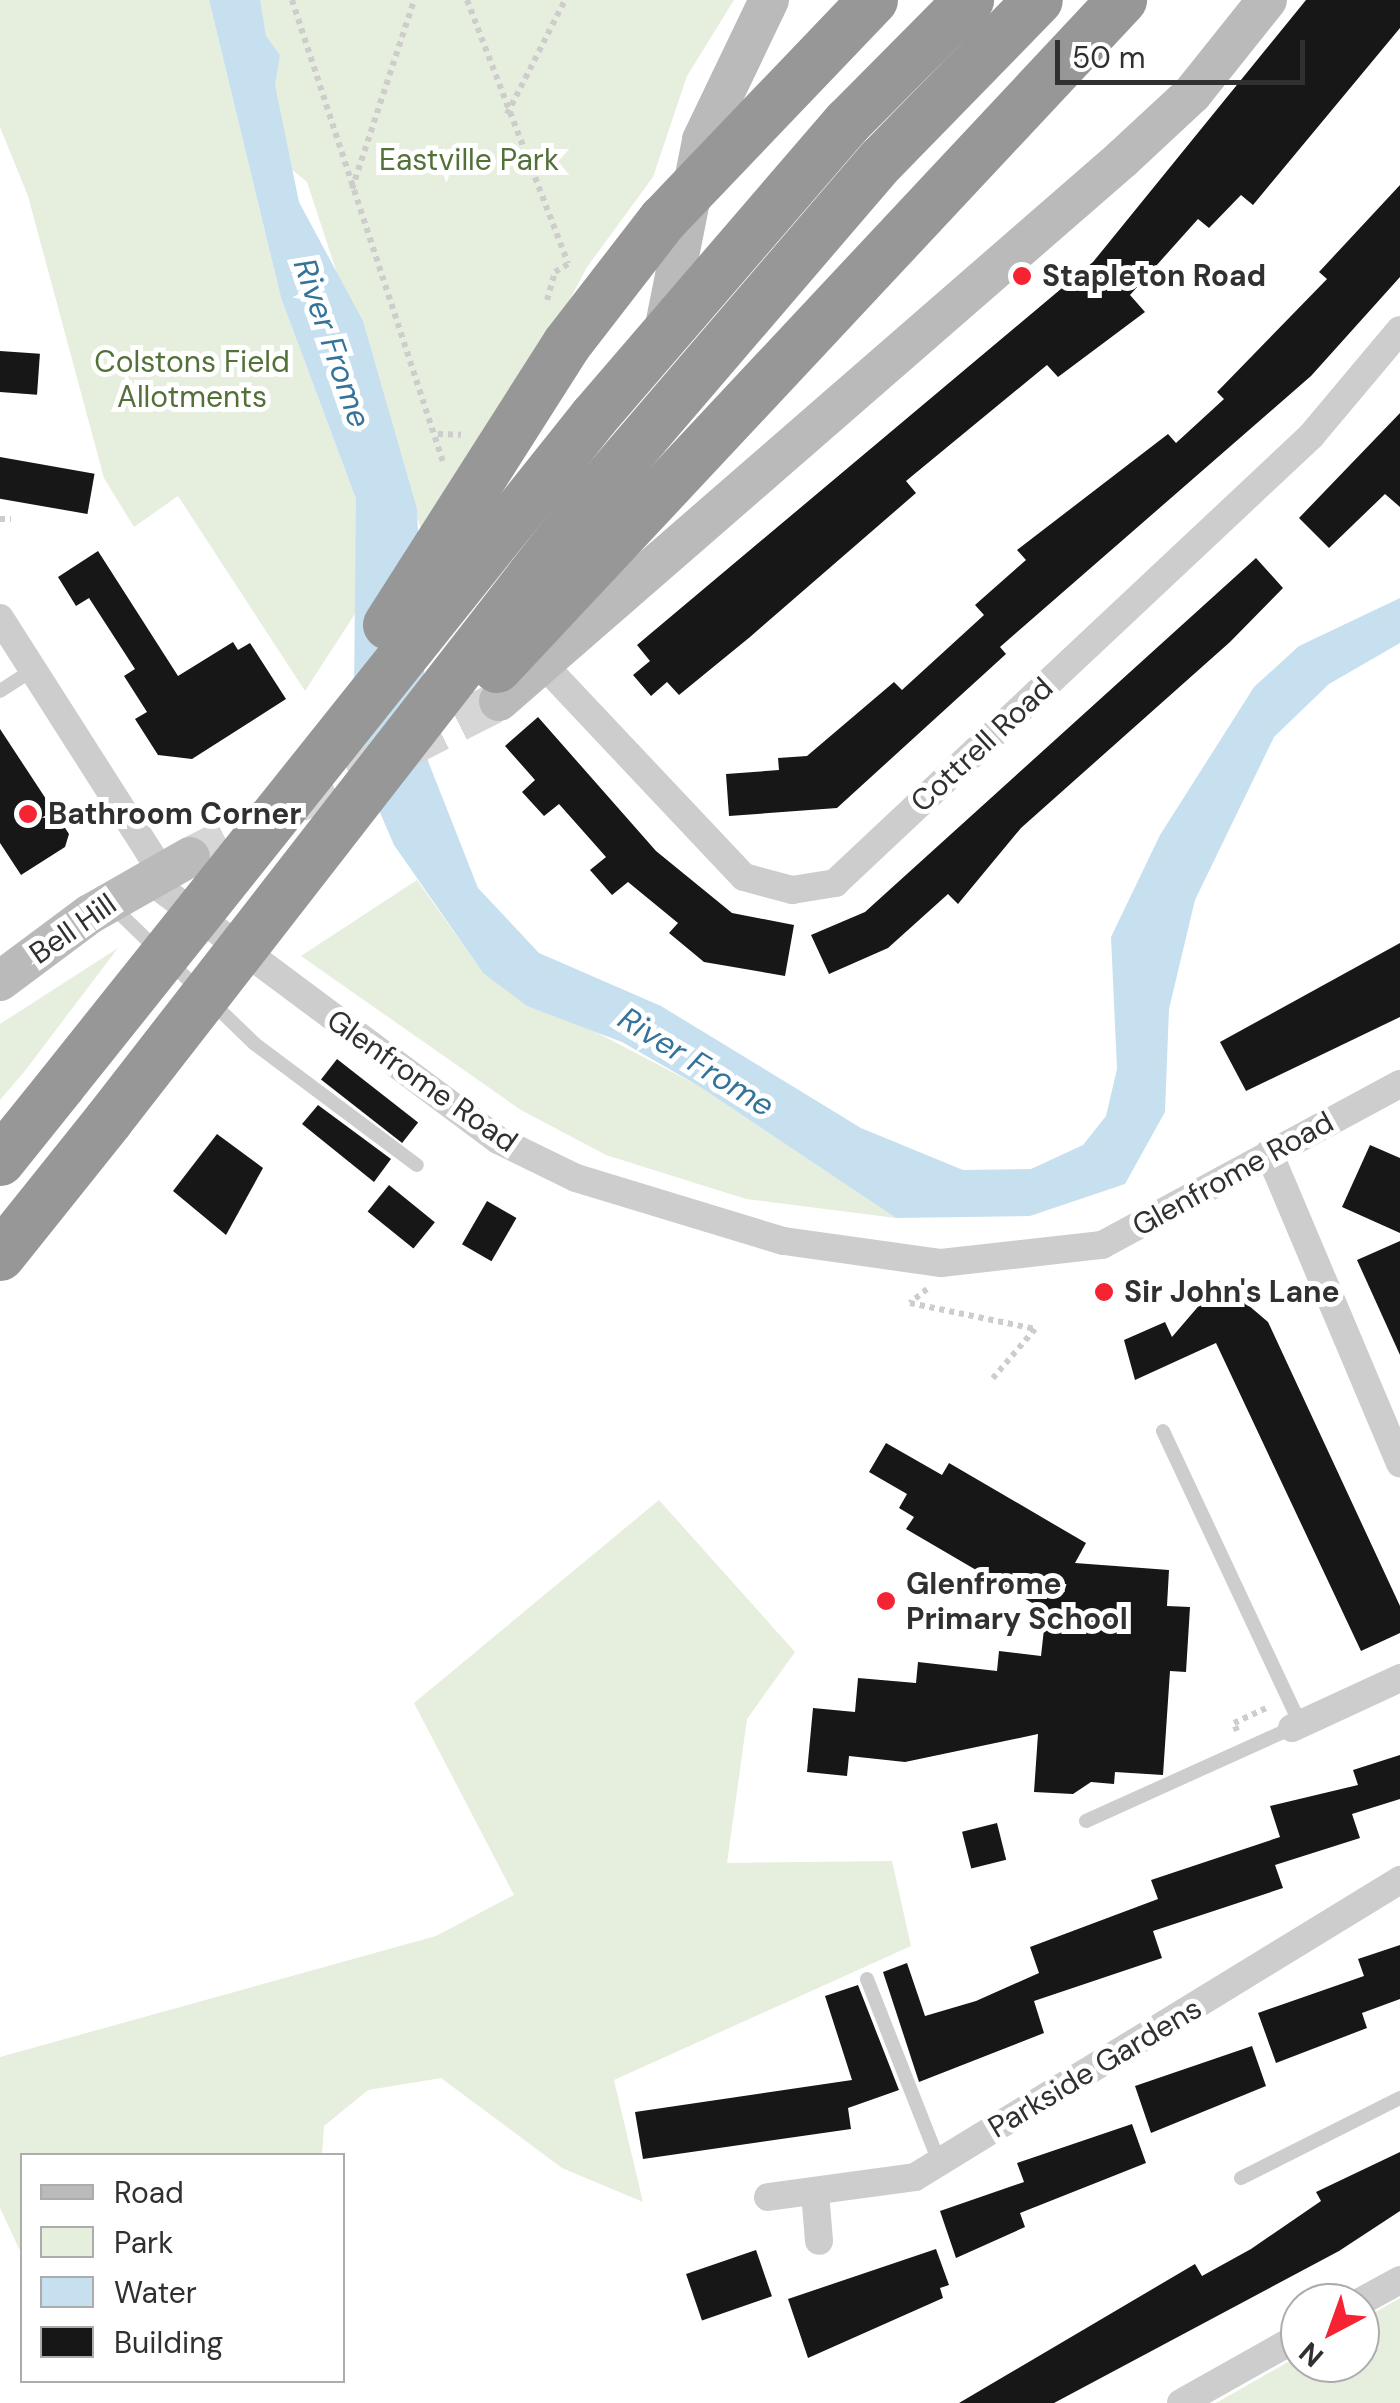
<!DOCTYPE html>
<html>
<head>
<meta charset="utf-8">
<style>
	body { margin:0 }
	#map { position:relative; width:1400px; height:2403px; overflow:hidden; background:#fff; font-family:"DM Sans",sans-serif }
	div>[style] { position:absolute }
	.green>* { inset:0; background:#e6eedd }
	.water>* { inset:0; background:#c7e0f0 }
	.building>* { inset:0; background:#171717; transform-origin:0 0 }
	.secondary-tunnel>* { height:40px; margin-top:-20px; transform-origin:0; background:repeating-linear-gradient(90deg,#d6d6d6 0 40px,transparent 0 60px) }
	.path>* { height:6px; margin-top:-3px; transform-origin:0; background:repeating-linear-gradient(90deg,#cdcdcd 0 5px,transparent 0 10px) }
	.lane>* { height:14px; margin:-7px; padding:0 7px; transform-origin:7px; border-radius:7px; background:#cdcdcd }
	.street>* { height:28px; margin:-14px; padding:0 14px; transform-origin:14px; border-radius:14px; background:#cdcdcd }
	.secondary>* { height:40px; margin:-20px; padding:0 20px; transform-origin:20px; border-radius:20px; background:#bababa }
	.highway>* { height:50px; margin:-25px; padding:0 25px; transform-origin:25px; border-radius:25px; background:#979797 }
	.highway-bridge>* { height:50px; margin:-25px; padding:0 25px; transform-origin:25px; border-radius:25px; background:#979797 }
	.dots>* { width:28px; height:28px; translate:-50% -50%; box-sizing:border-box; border:5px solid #fff; border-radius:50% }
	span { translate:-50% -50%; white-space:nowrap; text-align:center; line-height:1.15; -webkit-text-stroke:10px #fff; paint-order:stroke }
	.park-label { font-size:30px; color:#527138 }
	.poi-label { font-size:30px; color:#303030; font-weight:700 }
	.left { translate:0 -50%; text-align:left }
	.street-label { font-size:30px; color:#303030 }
	.water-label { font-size:32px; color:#35739b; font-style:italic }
	.legend { position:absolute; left:20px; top:2153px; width:325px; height:230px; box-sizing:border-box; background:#fff; border:2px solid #acacac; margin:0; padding:12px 18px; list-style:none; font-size:30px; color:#303030 }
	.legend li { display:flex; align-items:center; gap:20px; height:50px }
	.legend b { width:50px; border:2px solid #acacac }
	.north { position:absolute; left:1280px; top:2283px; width:100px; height:100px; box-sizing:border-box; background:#fff; border:2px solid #acacac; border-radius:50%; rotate:221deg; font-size:28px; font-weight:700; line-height:40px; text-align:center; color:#303030 }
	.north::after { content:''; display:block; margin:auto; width:35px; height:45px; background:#f62332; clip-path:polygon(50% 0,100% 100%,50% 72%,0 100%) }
	.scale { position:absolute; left:1055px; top:40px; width:250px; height:45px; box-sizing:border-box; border:5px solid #303030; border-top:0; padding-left:12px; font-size:30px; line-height:35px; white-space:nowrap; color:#303030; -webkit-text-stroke:8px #fff; paint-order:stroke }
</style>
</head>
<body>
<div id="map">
	<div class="green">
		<div style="clip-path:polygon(0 0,209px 0,281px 298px,356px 499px,360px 606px,305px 691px,178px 496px,134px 527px,104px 478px,28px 196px,0 127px)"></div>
		<div style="clip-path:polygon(244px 0,734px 0,687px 76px,653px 177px,587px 267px,510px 413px,423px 535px,307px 182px,290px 168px)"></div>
		<div style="clip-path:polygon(417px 880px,483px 973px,697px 1085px,896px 1218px,746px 1199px,606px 1155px,521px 1110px,301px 956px)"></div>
		<div style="clip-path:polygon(118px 948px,24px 1072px,0 1100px,0 1024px)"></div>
		<div style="clip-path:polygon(659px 1500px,795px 1652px,747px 1719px,727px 1863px,892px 1861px,911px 1946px,614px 2080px,643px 2202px,562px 2168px,441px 2078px,368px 2090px,324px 2126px,322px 2155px,22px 2156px,22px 2255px,0 2208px,0 2057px,436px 1936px,514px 1895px,414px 1703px)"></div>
		<div style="clip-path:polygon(1400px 2298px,1400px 2403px,1216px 2403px,1300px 2355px,1300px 2363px,1360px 2363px,1360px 2321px)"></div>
	</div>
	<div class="water">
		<div style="clip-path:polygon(209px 0,260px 0,266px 36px,280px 55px,275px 85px,299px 202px,363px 321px,417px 509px,428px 761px,478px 888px,539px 953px,661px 1006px,861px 1128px,963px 1170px,1031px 1169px,1083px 1145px,1106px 1116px,1117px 1069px,1111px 937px,1160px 835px,1254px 687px,1299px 646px,1400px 598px,1400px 643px,1329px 684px,1274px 737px,1195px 900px,1169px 1009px,1165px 1112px,1125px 1184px,1030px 1216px,896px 1218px,697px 1085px,622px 1042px,527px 1006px,483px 973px,394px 845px,365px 778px,354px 693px,356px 499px,281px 298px)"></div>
	</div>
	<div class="building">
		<div style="clip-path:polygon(1306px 0,1400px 0,1400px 28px,1253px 205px,1241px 195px,1209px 228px,1198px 219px,1130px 295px,1145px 312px,1058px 377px,1047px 365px,906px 481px,916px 493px,750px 637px,679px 695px,667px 682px,651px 696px,633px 675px,650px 661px,637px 645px,1093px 262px)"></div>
		<div style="clip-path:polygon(1400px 185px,1400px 277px,1311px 376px,1000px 647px,1006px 654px,837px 808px,729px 816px,726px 774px,779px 770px,778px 758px,807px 756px,894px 682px,902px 690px,984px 615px,975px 605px,1026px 560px,1017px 550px,1168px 434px,1176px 443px,1224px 399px,1217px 392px,1327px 279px,1319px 272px)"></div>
		<div style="left:0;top:351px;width:40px;height:41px;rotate:4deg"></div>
		<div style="clip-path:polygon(1400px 413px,1400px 507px,1385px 494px,1329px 548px,1299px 518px)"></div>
		<div style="left:0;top:457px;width:96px;height:41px;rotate:10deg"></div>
		<div style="clip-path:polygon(98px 551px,178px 676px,233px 642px,238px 650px,250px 643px,286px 699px,192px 759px,158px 755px,135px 719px,147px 712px,124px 676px,135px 669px,89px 598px,76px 606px,58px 577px)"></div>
		<div style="clip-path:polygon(1256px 558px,1283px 588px,1230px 642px,1021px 828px,958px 904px,948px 894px,888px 948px,829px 974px,811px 935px,865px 912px)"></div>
		<div style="clip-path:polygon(538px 717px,656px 851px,732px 913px,794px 925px,785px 976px,704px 962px,669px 933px,678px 923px,628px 882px,612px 895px,590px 870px,606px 857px,559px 804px,544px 816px,522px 792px,535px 780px,505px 746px)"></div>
		<div style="clip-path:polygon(0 729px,69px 834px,65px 847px,21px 875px,0 843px)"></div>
		<div style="clip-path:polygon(1400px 943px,1400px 1017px,1246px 1091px,1220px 1042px)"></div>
		<div style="left:337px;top:1059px;width:103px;height:26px;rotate:38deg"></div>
		<div style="clip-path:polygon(318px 1105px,391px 1159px,374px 1182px,302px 1124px)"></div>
		<div style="clip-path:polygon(217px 1134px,263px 1168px,226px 1235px,173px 1191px)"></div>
		<div style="clip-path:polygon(1370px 1145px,1400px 1158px,1400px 1233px,1342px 1207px)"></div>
		<div style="left:389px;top:1185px;width:59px;height:34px;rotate:39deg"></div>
		<div style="left:487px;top:1201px;width:34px;height:50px;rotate:30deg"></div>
		<div style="clip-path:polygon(1400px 1241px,1400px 1355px,1357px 1260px)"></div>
		<div style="clip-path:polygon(1220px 1281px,1268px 1322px,1400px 1606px,1400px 1633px,1361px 1651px,1216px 1343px,1135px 1380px,1124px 1340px,1165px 1322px,1172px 1337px)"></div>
		<div style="clip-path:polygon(886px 1443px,942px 1475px,949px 1463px,1086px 1543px,1075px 1563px,1169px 1570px,1167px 1606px,1190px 1607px,1186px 1672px,1170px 1671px,1163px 1775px,1115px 1772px,1114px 1784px,1091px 1782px,1073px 1794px,1034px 1792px,1038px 1734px,905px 1762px,849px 1756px,847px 1776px,807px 1772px,813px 1708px,855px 1712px,858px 1678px,916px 1683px,918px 1662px,997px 1671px,999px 1651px,1041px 1656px,1046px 1611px,906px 1529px,914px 1517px,899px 1508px,907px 1494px,869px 1472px)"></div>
		<div style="clip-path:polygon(1400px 1755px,1400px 1799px,1352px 1814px,1360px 1838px,1275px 1865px,1283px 1888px,1153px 1931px,1162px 1958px,1034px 2001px,1044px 2033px,919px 2082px,883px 1972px,907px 1963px,925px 2016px,976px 2001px,1039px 1973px,1030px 1947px,1158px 1899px,1151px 1880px,1280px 1837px,1270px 1806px,1358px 1785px,1353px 1770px)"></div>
		<div style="left:997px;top:1823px;width:38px;height:36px;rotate:76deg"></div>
		<div style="clip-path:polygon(1400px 1945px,1400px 1999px,1362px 2013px,1367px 2028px,1276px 2063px,1258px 2013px,1364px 1976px,1358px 1959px)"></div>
		<div style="clip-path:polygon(858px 1985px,899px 2090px,848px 2108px,851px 2129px,643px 2159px,635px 2112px,852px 2080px,825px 1996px)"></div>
		<div style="clip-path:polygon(1252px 2046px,1266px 2086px,1151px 2133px,1135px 2086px)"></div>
		<div style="clip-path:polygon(1132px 2124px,1146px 2163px,1020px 2213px,1025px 2227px,956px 2258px,940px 2211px,1024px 2182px,1017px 2163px)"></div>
		<div style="clip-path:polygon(1400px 2152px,1400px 2211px,1339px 2251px,1054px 2403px,959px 2403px,1195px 2264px,1202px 2276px,1251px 2249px,1321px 2201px,1316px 2192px)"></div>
		<div style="clip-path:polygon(936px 2249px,949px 2285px,940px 2288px,943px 2298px,808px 2358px,788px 2299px)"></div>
		<div style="left:756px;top:2250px;width:49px;height:74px;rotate:71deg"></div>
	</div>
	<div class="secondary-tunnel">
		<div style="left:190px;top:857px;width:346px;rotate:-26.8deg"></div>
	</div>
	<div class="path">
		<div style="left:292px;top:0;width:488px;rotate:71.9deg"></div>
		<div style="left:467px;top:0;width:282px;rotate:69deg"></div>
		<div style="left:507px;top:114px;width:128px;rotate:-63deg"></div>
		<div style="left:352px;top:189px;width:199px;rotate:-71.8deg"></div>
		<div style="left:547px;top:300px;width:29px;rotate:-74deg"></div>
		<div style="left:555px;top:272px;width:17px;rotate:-31deg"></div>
		<div style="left:438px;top:434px;width:23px;rotate:2deg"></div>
		<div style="left:0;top:519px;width:11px"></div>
		<div style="left:927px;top:1289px;width:22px;rotate:141deg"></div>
		<div style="left:910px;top:1303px;width:128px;rotate:11.7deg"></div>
		<div style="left:1035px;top:1329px;width:65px;rotate:130.6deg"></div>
		<div style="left:1237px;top:1731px;width:9px;rotate:-111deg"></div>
		<div style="left:1234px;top:1723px;width:38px;rotate:-25deg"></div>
	</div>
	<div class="lane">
		<div style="left:0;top:691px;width:38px;rotate:-33deg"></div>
		<div style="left:113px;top:907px;width:197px;rotate:44deg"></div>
		<div style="left:255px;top:1044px;width:202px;rotate:36.8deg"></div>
		<div style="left:1163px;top:1431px;width:325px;rotate:64.9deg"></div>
		<div style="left:1086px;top:1821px;width:226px;rotate:-24.3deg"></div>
		<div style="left:867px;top:1979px;width:197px;rotate:68.5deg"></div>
		<div style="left:1241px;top:2178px;width:178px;rotate:-26.7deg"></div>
	</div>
	<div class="street">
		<div style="left:0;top:618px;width:301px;rotate:57.5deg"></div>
		<div style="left:542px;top:663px;width:294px;rotate:46.7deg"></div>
		<div style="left:744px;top:877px;width:50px;rotate:15.2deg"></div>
		<div style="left:792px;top:890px;width:44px;rotate:-9.2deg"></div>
		<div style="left:835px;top:883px;width:653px;rotate:-43.2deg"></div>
		<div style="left:1311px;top:436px;width:138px;rotate:-50deg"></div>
		<div style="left:148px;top:879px;width:437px;rotate:36.7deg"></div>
		<div style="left:498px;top:1140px;width:87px;rotate:26deg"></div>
		<div style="left:576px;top:1178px;width:217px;rotate:16.9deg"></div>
		<div style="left:784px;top:1241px;width:159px;rotate:8deg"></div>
		<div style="left:941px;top:1263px;width:162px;rotate:-6.4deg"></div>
		<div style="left:1102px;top:1245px;width:339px;rotate:-28.4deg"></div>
		<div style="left:1269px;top:1153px;width:337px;rotate:67.1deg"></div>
		<div style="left:1292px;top:1728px;width:119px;rotate:-24.8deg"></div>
		<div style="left:815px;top:2192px;width:49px;rotate:85.3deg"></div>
		<div style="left:768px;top:2197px;width:148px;rotate:-7.7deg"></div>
		<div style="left:915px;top:2177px;width:569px;rotate:-31.48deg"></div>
		<div style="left:1358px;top:2303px;width:48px;rotate:-28.7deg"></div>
		<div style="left:1181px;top:2403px;width:137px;rotate:-29.4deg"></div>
	</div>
	<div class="secondary">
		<div style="left:662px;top:341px;width:205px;rotate:-78.7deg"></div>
		<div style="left:702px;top:140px;width:155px;rotate:-64.4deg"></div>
		<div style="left:499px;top:701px;width:826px;rotate:-41.02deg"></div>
		<div style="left:1122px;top:159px;width:96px;rotate:-42.9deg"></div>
		<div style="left:1192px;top:94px;width:120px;rotate:-51.4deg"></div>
		<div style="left:0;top:981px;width:112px;rotate:-36.7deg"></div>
		<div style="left:90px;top:914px;width:115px;rotate:-29.7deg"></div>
	</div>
	<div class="highway">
		<div style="left:0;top:1161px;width:97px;rotate:-51.2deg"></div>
		<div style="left:0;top:1256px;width:173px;rotate:-51.3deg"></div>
	</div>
	<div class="highway-bridge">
		<div style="left:388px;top:625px;width:333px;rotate:-57.5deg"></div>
		<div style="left:567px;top:344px;width:157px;rotate:-52.3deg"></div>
		<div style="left:663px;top:220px;width:304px;rotate:-46.3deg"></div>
		<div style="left:497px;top:668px;width:915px;rotate:-46.9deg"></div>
		<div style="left:61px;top:1085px;width:855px;rotate:-51.41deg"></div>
		<div style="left:594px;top:417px;width:389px;rotate:-49.3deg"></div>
		<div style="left:848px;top:122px;width:172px;rotate:-45.2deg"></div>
		<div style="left:108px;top:1121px;width:797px;rotate:-52.14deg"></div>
		<div style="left:597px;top:492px;width:438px;rotate:-49.4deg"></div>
		<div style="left:882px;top:160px;width:223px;rotate:-45.7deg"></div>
	</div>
	<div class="dots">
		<div style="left:1022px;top:276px;background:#f62332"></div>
		<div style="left:28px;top:814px;background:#f62332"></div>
		<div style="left:1104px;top:1292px;background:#f62332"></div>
		<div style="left:886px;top:1601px;background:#f62332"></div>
	</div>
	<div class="park-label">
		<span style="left:469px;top:160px">Eastville Park</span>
		<span style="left:192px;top:379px">Colstons Field<br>Allotments</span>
	</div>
	<div class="poi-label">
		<span class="left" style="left:1042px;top:276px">Stapleton Road</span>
		<span class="left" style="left:48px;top:814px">Bathroom Corner</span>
		<span class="left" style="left:1124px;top:1292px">Sir John's Lane</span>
		<span class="left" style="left:906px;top:1601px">Glenfrome<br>Primary School</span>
	</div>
	<div class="street-label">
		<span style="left:982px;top:745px;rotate:-43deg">Cottrell Road</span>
		<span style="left:73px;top:929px;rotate:-35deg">Bell Hill</span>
		<span style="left:422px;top:1081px;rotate:35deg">Glenfrome Road</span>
		<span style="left:1233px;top:1174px;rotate:-29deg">Glenfrome Road</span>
		<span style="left:1095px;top:2068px;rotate:-31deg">Parkside Gardens</span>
	</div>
	<div class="water-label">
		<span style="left:332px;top:343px;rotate:71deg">River Frome</span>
		<span style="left:696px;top:1062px;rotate:32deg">River Frome</span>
	</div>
	<ul class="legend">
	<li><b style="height:12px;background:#bababa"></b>Road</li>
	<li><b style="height:28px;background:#e6eedd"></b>Park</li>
	<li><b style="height:28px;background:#c7e0f0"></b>Water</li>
	<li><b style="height:28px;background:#171717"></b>Building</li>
	</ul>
	<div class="north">N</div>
	<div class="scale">50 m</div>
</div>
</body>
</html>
